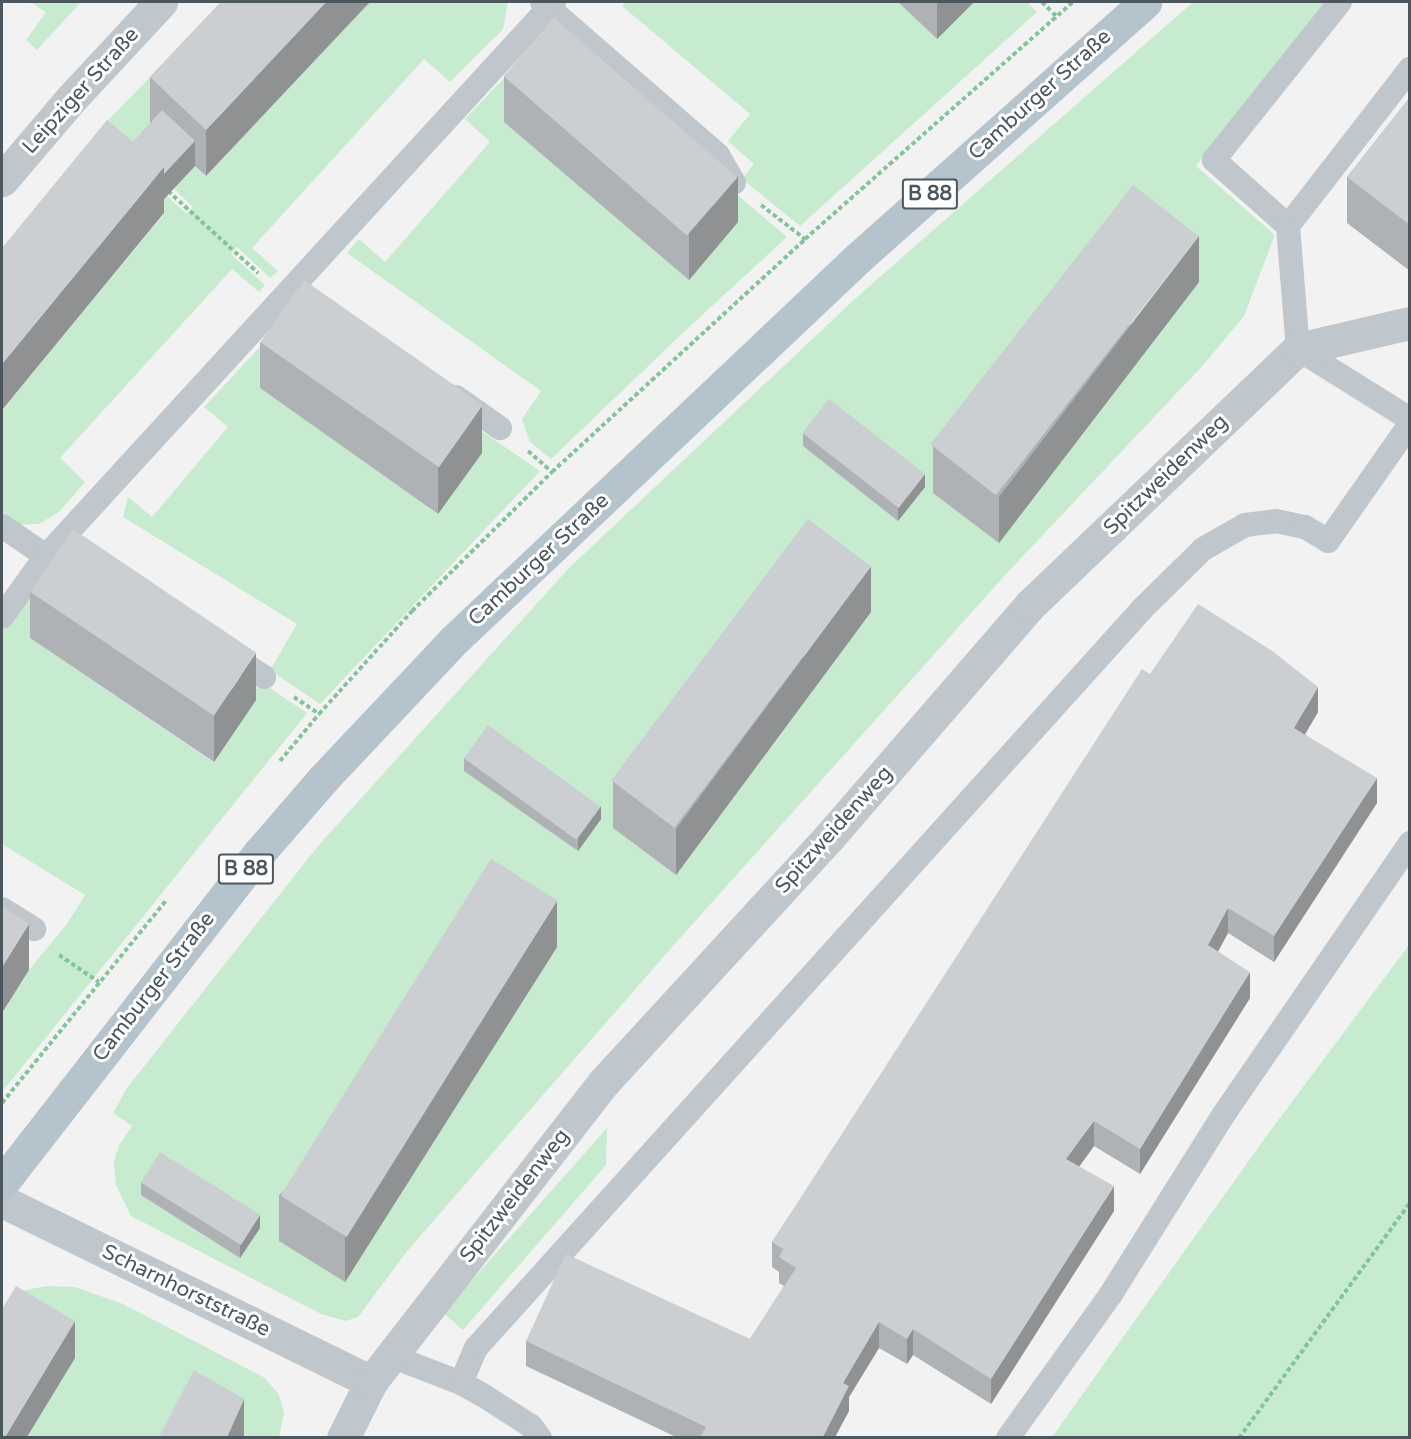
<!DOCTYPE html>
<html>
<head>
<meta charset="utf-8">
<style>
	body { margin:0 }
	#map { position:relative; width:1411px; height:1439px; overflow:hidden; background:#f3f2f2; font-family:"Varela Round",sans-serif }
	div>[style] { position:absolute }
	.green>* { inset:0; background:#c6ebcf }
	.path>* { height:4px; margin-top:-2px; transform-origin:0; background:repeating-linear-gradient(90deg,#83c499 0 4.5px,transparent 0 7.5px) }
	.service>* { height:24px; margin:-12px; padding:0 12px; transform-origin:12px; border-radius:12px; background:#bfc7cc }
	.minor>* { height:33px; margin:-16.5px; padding:0 16.5px; transform-origin:16.5px; border-radius:16.5px; background:#bfc7cc }
	.primary>* { height:33px; margin:-16.5px; padding:0 16.5px; transform-origin:16.5px; border-radius:16.5px; background:#b5c4cc }
	.wall>* { inset:0; background:#afb2b5 }
	.shaded-wall>* { inset:0; background:#8f9193 }
	.building>* { inset:0; background:#cccfd2; transform-origin:0 0 }
	span { translate:-50% -50%; white-space:nowrap; text-align:center; line-height:1.15; -webkit-text-stroke:6px #fff; paint-order:stroke }
	.shield-label span { padding:2px 4px; background:#fff; border:2px solid; border-radius:4px; -webkit-text-stroke-width:0 }
	.shield-label { font-size:20px; color:#4b575c; font-weight:700 }
	.street-label { font-size:21px; color:#4b575c }
	.frame { position:absolute; inset:0; border:3px solid #4b575c; pointer-events:none }
</style>
</head>
<body>
<div id="map">
	<div class="green">
		<div style="clip-path:polygon(30px 2px,81px 2px,37px 50px,26px 40px,46px 12px)"></div>
		<div style="clip-path:polygon(224px 2px,141px 158px,103px 125px)"></div>
		<div style="clip-path:polygon(370px 2px,508px 2px,503px 29px,450px 82px,424px 59px,252px 248px,278px 271px,270px 278px,237px 247px,231px 254px,265px 285px,259px 292px,232px 269px,60px 458px,85px 482px,59px 512px,39px 524px,14px 525px,2px 516px,2px 410px,164px 214px,157px 207px,167px 196px,187px 214px,193px 207px,174px 189px,195px 166px,206px 176px)"></div>
		<div style="clip-path:polygon(625px 2px,898px 2px,937px 39px,974px 2px,1027px 2px,1037px 12px,800px 226px,742px 179px,754px 164px,728px 141px,750px 114px,622px 6px)"></div>
		<div style="clip-path:polygon(evenodd,1193px 2px,1325px 2px,1196px 166px,1275px 235px,1244px 316px,1206px 362px,1007px 573px,672px 947px,408px 1250px,358px 1317px,346px 1321px,321px 1314px,131px 1216px,116px 1185px,114px 1162px,119px 1145px,132px 1126px,113px 1113px,127px 1088px,318px 846px,569px 568px,857px 297px,1193px 2px,871px 612px,676px 875px,613px 828px,871px 612px)"></div>
		<div style="clip-path:polygon(547px 33px,787px 237px,688px 328px,551px 459px,530px 442px,522px 419px,541px 391px,347px 253px,359px 239px,385px 262px,490px 142px,465px 119px)"></div>
		<div style="clip-path:polygon(evenodd,298px 306px,540px 471px,320px 704px,270px 670px,297px 624px,123px 517px,128px 497px,152px 517px,228px 427px,204px 407px,298px 306px,261px 388px,482px 452px,482px 453px,438px 514px,261px 388px)"></div>
		<div style="clip-path:polygon(39px 581px,30px 638px,213px 762px,255px 700px,251px 697px,261px 682px,307px 713px,2px 1092px,2px 1013px,29px 970px,67px 924px,85px 895px,2px 844px,2px 632px)"></div>
		<div style="clip-path:polygon(1409px 945px,1409px 1437px,1052px 1437px,1265px 1138px)"></div>
		<div style="clip-path:polygon(607px 1128px,606px 1165px,463px 1330px,443px 1313px)"></div>
		<div style="clip-path:polygon(47px 1286px,75px 1287px,123px 1304px,265px 1378px,279px 1395px,284px 1413px,279px 1437px,27px 1437px,2px 1345px,2px 1308px,9px 1300px,25px 1290px)"></div>
	</div>
	<div class="path">
		<div style="left:1042px;top:2px;width:20px;rotate:45deg"></div>
		<div style="left:168px;top:191px;width:122px;rotate:42.3deg"></div>
		<div style="left:761px;top:205px;width:56px;rotate:37.7deg"></div>
		<div style="left:528px;top:451px;width:32px;rotate:41deg"></div>
		<div style="left:294px;top:697px;width:30px;rotate:34deg"></div>
		<div style="left:280px;top:761px;width:61px;rotate:-50.3deg"></div>
		<div style="left:319px;top:714px;width:139px;rotate:-47.9deg"></div>
		<div style="left:412px;top:611px;width:197px;rotate:-44.8deg"></div>
		<div style="left:552px;top:472px;width:344px;rotate:-42.6deg"></div>
		<div style="left:805px;top:239px;width:358px;rotate:-41.5deg"></div>
		<div style="left:59px;top:955px;width:48px;rotate:34deg"></div>
		<div style="left:2px;top:1103px;width:262px;rotate:-51deg"></div>
		<div style="left:1239px;top:1438px;width:291px;rotate:-54deg"></div>
	</div>
	<div class="service">
		<div style="left:542px;top:2px;width:233px;rotate:41deg"></div>
		<div style="left:718px;top:155px;width:32px;rotate:60deg"></div>
		<div style="left:1340px;top:2px;width:202px;rotate:128.6deg"></div>
		<div style="left:1214px;top:160px;width:99px;rotate:41.7deg"></div>
		<div style="left:1288px;top:226px;width:199px;rotate:-52.2deg"></div>
		<div style="left:1288px;top:226px;width:123px;rotate:85.4deg"></div>
		<div style="left:1298px;top:349px;width:132px;rotate:32deg"></div>
		<div style="left:456px;top:397px;width:54px;rotate:35.2deg"></div>
		<div style="left:2px;top:526px;width:53px;rotate:34.3deg"></div>
		<div style="left:46px;top:556px;width:16px;rotate:11deg"></div>
		<div style="left:2px;top:617px;width:75px;rotate:-54.2deg"></div>
		<div style="left:46px;top:556px;width:752px;rotate:-47.48deg"></div>
		<div style="left:229px;top:654px;width:42px;rotate:33.3deg"></div>
		<div style="left:2px;top:909px;width:38px;rotate:32deg"></div>
		<div style="left:391px;top:1356px;width:75px;rotate:21.1deg"></div>
		<div style="left:461px;top:1383px;width:23px;rotate:29deg"></div>
		<div style="left:481px;top:1394px;width:59px;rotate:32.6deg"></div>
		<div style="left:531px;top:1426px;width:15px;rotate:53deg"></div>
		<div style="left:461px;top:1383px;width:38px;rotate:-67deg"></div>
		<div style="left:476px;top:1348px;width:995px;rotate:-47.97deg"></div>
		<div style="left:1142px;top:609px;width:86px;rotate:-44.5deg"></div>
		<div style="left:1203px;top:549px;width:48px;rotate:-29.7deg"></div>
		<div style="left:1245px;top:525px;width:31px;rotate:-7deg"></div>
		<div style="left:1276px;top:521px;width:30px;rotate:12deg"></div>
		<div style="left:1305px;top:527px;width:27px;rotate:31deg"></div>
		<div style="left:1328px;top:541px;width:143px;rotate:-55deg"></div>
		<div style="left:1008px;top:1438px;width:177px;rotate:-54.4deg"></div>
		<div style="left:1111px;top:1294px;width:213px;rotate:-57.9deg"></div>
		<div style="left:1224px;top:1114px;width:329px;rotate:-55.5deg"></div>
	</div>
	<div class="minor">
		<div style="left:2px;top:180px;width:105px;rotate:-49.6deg"></div>
		<div style="left:70px;top:100px;width:134px;rotate:-47.1deg"></div>
		<div style="left:2px;top:1201px;width:411px;rotate:26.1deg"></div>
		<div style="left:343px;top:1438px;width:63px;rotate:-63.4deg"></div>
		<div style="left:371px;top:1382px;width:378px;rotate:-52.2deg"></div>
		<div style="left:603px;top:1083px;width:335px;rotate:-47.4deg"></div>
		<div style="left:830px;top:836px;width:306px;rotate:-49.1deg"></div>
		<div style="left:1030px;top:605px;width:371px;rotate:-43.7deg"></div>
		<div style="left:1298px;top:349px;width:115px;rotate:-13.1deg"></div>
	</div>
	<div class="primary">
		<div style="left:2px;top:1183px;width:418px;rotate:-52.1deg"></div>
		<div style="left:259px;top:853px;width:98px;rotate:-49.1deg"></div>
		<div style="left:323px;top:779px;width:190px;rotate:-46.7deg"></div>
		<div style="left:453px;top:641px;width:557px;rotate:-43.4deg"></div>
		<div style="left:858px;top:258px;width:385px;rotate:-41.7deg"></div>
	</div>
	<div class="wall">
		<div style="clip-path:polygon(221px 2px,206px 176px,195px 166px,164px 199px,164px 213px,133px 142px,150px 124px,150px 77px)"></div>
		<div style="clip-path:polygon(898px 2px,974px 2px,937px 39px)"></div>
		<div style="clip-path:polygon(504px 76px,738px 222px,689px 280px,504px 122px)"></div>
		<div style="clip-path:polygon(1410px 97px,1410px 271px,1347px 223px,1347px 177px)"></div>
		<div style="clip-path:polygon(1199px 282px,999px 543px,933px 493px,933px 446px)"></div>
		<div style="clip-path:polygon(260px 342px,482px 453px,438px 514px,260px 388px)"></div>
		<div style="clip-path:polygon(803px 433px,925px 487px,898px 521px,803px 446px)"></div>
		<div style="clip-path:polygon(30px 592px,256px 700px,214px 762px,30px 638px)"></div>
		<div style="clip-path:polygon(871px 612px,676px 875px,613px 828px,613px 782px)"></div>
		<div style="clip-path:polygon(1150px 674px,1318px 712px,1305px 734px,1377px 803px,1274px 962px,1228px 933px,1218px 951px,1250px 998px,1140px 1174px,1094px 1146px,1079px 1166px,1114px 1211px,991px 1404px,913px 1355px,907px 1364px,879px 1348px,849px 1397px,849px 1411px,835px 1437px,676px 1437px,526px 1366px,526px 1341px,750px 1339px,784px 1286px,779px 1283px,779px 1272px,772px 1267px,772px 1242px)"></div>
		<div style="clip-path:polygon(464px 758px,601px 819px,578px 851px,464px 771px)"></div>
		<div style="clip-path:polygon(557px 947px,345px 1282px,279px 1241px,279px 1195px)"></div>
		<div style="clip-path:polygon(141px 1182px,260px 1228px,240px 1258px,141px 1195px)"></div>
	</div>
	<div class="shaded-wall">
		<div style="clip-path:polygon(326px 2px,370px 2px,206px 176px,206px 130px)"></div>
		<div style="clip-path:polygon(937px 2px,974px 2px,937px 39px)"></div>
		<div style="clip-path:polygon(195px 141px,195px 166px,164px 199px,164px 213px,2px 410px,2px 364px,164px 167px)"></div>
		<div style="clip-path:polygon(738px 176px,738px 222px,689px 280px,689px 233px)"></div>
		<div style="clip-path:polygon(1199px 236px,1199px 282px,999px 543px,999px 497px)"></div>
		<div style="clip-path:polygon(482px 406px,482px 453px,438px 514px,438px 468px)"></div>
		<div style="clip-path:polygon(925px 474px,925px 487px,898px 521px,898px 508px)"></div>
		<div style="clip-path:polygon(871px 566px,871px 612px,676px 875px,676px 829px)"></div>
		<div style="clip-path:polygon(256px 653px,256px 700px,214px 762px,214px 716px)"></div>
		<div style="clip-path:polygon(1318px 687px,1318px 712px,1294px 753px,1294px 728px)"></div>
		<div style="clip-path:polygon(1377px 778px,1377px 803px,1274px 962px,1274px 936px)"></div>
		<div style="clip-path:polygon(601px 806px,601px 819px,578px 851px,578px 838px)"></div>
		<div style="clip-path:polygon(557px 901px,557px 947px,345px 1282px,345px 1236px)"></div>
		<div style="clip-path:polygon(1228px 908px,1228px 933px,1208px 970px,1208px 945px)"></div>
		<div style="clip-path:polygon(29px 924px,29px 970px,2px 1013px,2px 967px)"></div>
		<div style="clip-path:polygon(1250px 972px,1250px 998px,1140px 1174px,1140px 1149px)"></div>
		<div style="clip-path:polygon(1094px 1121px,1094px 1146px,1066px 1185px,1066px 1159px)"></div>
		<div style="clip-path:polygon(1114px 1186px,1114px 1211px,991px 1404px,991px 1379px)"></div>
		<div style="clip-path:polygon(260px 1215px,260px 1228px,240px 1258px,240px 1245px)"></div>
		<div style="clip-path:polygon(75px 1321px,75px 1358px,27px 1437px,5px 1437px)"></div>
		<div style="clip-path:polygon(879px 1322px,879px 1348px,849px 1397px,849px 1411px,835px 1437px,823px 1437px,843px 1383px)"></div>
		<div style="clip-path:polygon(913px 1329px,913px 1355px,907px 1364px,907px 1339px)"></div>
		<div style="clip-path:polygon(244px 1399px,244px 1436px,243px 1437px,227px 1437px)"></div>
	</div>
	<div class="building">
		<div style="clip-path:polygon(221px 2px,326px 2px,206px 130px,150px 77px)"></div>
		<div style="left:554px;top:18px;width:243px;height:77px;rotate:41deg"></div>
		<div style="clip-path:polygon(1410px 97px,1410px 225px,1347px 177px)"></div>
		<div style="clip-path:polygon(162px 110px,195px 141px,164px 174px,164px 167px,133px 142px)"></div>
		<div style="clip-path:polygon(107px 120px,164px 167px,2px 364px,2px 248px)"></div>
		<div style="left:1133px;top:185px;width:83px;height:329px;rotate:38deg"></div>
		<div style="left:304px;top:280px;width:218px;height:76px;rotate:35deg"></div>
		<div style="left:829px;top:399px;width:122px;height:43px;rotate:38deg"></div>
		<div style="left:808px;top:519px;width:79px;height:327px;rotate:37deg"></div>
		<div style="left:73px;top:529px;width:221px;height:76px;rotate:34deg"></div>
		<div style="clip-path:polygon(1198px 604px,1271px 650px,1318px 687px,1294px 728px,1377px 778px,1274px 936px,1228px 908px,1208px 945px,1250px 972px,1140px 1149px,1094px 1121px,1066px 1159px,1114px 1186px,991px 1379px,913px 1329px,907px 1339px,879px 1322px,843px 1383px,849px 1386px,823px 1437px,700px 1437px,706px 1427px,526px 1341px,566px 1254px,750px 1339px,796px 1268px,779px 1257px,783px 1249px,772px 1242px,1142px 669px,1150px 674px)"></div>
		<div style="left:488px;top:725px;width:139px;height:41px;rotate:36deg"></div>
		<div style="left:491px;top:859px;width:78px;height:397px;rotate:32deg"></div>
		<div style="clip-path:polygon(2px 906px,29px 924px,2px 967px)"></div>
		<div style="left:160px;top:1152px;width:118px;height:36px;rotate:32deg"></div>
		<div style="clip-path:polygon(16px 1286px,75px 1321px,5px 1437px,2px 1437px,2px 1309px)"></div>
		<div style="clip-path:polygon(194px 1370px,244px 1399px,227px 1437px,159px 1437px)"></div>
	</div>
	<div class="shield-label">
		<span style="left:930px;top:194px">B 88</span>
		<span style="left:246px;top:869px">B 88</span>
	</div>
	<div class="street-label">
		<span style="left:81px;top:91px;rotate:-48deg">Leipziger Straße</span>
		<span style="left:1040px;top:95px;rotate:-42deg">Camburger Straße</span>
		<span style="left:1166px;top:475px;rotate:-44deg">Spitzweidenweg</span>
		<span style="left:539px;top:560px;rotate:-43deg">Camburger Straße</span>
		<span style="left:834px;top:830px;rotate:-48deg">Spitzweidenweg</span>
		<span style="left:154px;top:987px;rotate:-52deg">Camburger Straße</span>
		<span style="left:515px;top:1196px;rotate:-52deg">Spitzweidenweg</span>
		<span style="left:186px;top:1291px;rotate:26deg">Scharnhorststraße</span>
	</div>
	<div class="frame"></div>
</div>
</body>
</html>
